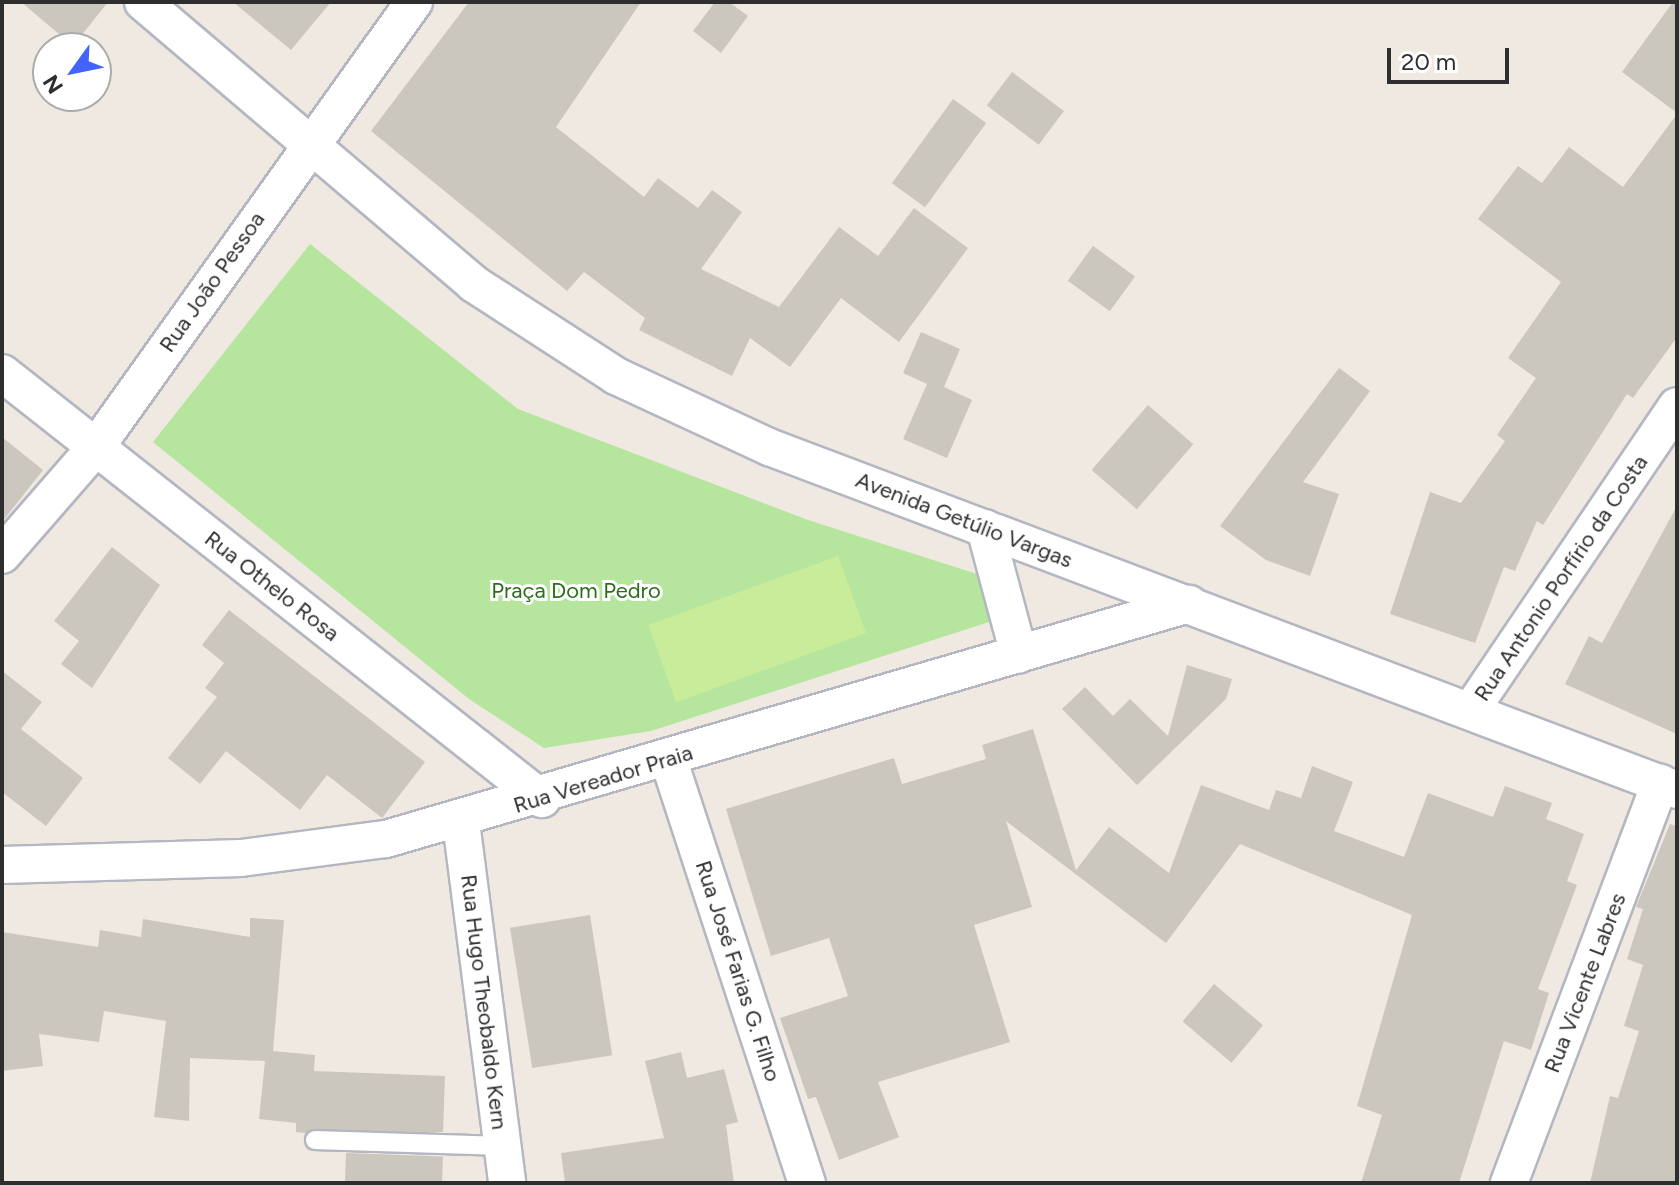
<!DOCTYPE html>
<html>
<head>
<meta charset="utf-8">
<style>
	body { margin:0 }
	#map { position:relative; width:1679px; height:1185px; overflow:hidden; background:#efe9e1; font-family:Figtree,sans-serif }
	div>[style] { position:absolute }
	.green>* { inset:0; background:#b6e59e }
	.pitch>* { inset:0; background:#c9ec9a; transform-origin:0 0 }
	.building>* { inset:0; background:#cbc7bf; transform-origin:0 0 }
	.roads { filter:drop-shadow(2px 0 #b4b7c1) drop-shadow(-2px 0 #b4b7c1) drop-shadow(0 2px #b4b7c1) drop-shadow(0 -2px #b4b7c1) }
	.service>* { height:18px; margin:-9px; padding:0 9px; transform-origin:9px; border-radius:9px; background:#fff }
	.minor>* { height:36px; margin:-18px; padding:0 18px; transform-origin:18px; border-radius:18px; background:#fff }
	span { translate:-50% -50%; white-space:nowrap; text-align:center; line-height:1.15; -webkit-text-stroke:6px #fff; paint-order:stroke }
	.street-label { font-size:22px; color:#2e2e2e }
	.park-label { font-size:22px; color:#2c6e1b }
	.frame { position:absolute; inset:0; border:4px solid #2e2e2e; pointer-events:none }
	.north { position:absolute; left:32px; top:32px; width:80px; height:80px; box-sizing:border-box; background:#fff; border:2px solid #ababab; border-radius:50%; rotate:237deg; font-size:22px; font-weight:700; line-height:32px; text-align:center; color:#2e2e2e }
	.north::after { content:''; display:block; margin:auto; width:28px; height:36px; background:#4264fb; clip-path:polygon(50% 0,100% 100%,50% 72%,0 100%) }
	.scale { position:absolute; left:1387px; top:48px; width:122px; height:36px; box-sizing:border-box; border:4px solid #2e2e2e; border-top:0; padding-left:10px; font-size:24px; line-height:28px; white-space:nowrap; color:#2e2e2e; -webkit-text-stroke:6px #fff; paint-order:stroke }
</style>
</head>
<body>
<div id="map">
	<div class="green">
		<div style="clip-path:polygon(310px 244px,518px 409px,808px 520px,977px 574px,992px 621px,651px 731px,544px 748px,469px 699px,153px 442px)"></div>
	</div>
	<div class="pitch">
		<div style="left:838px;top:556px;width:82px;height:202px;rotate:70deg"></div>
	</div>
	<div class="building">
		<div style="clip-path:polygon(21px 2px,108px 2px,73px 46px)"></div>
		<div style="clip-path:polygon(233px 2px,331px 2px,291px 50px)"></div>
		<div style="clip-path:polygon(469px 2px,641px 2px,556px 127px,644px 197px,658px 178px,698px 208px,712px 190px,742px 212px,701px 269px,779px 307px,839px 227px,878px 256px,914px 208px,968px 248px,899px 342px,841px 298px,790px 367px,750px 338px,732px 376px,639px 330px,645px 318px,584px 272px,567px 291px,371px 131px)"></div>
		<div style="clip-path:polygon(715px 2px,729px 2px,748px 16px,721px 53px,693px 31px)"></div>
		<div style="clip-path:polygon(1673px 2px,1677px 2px,1677px 113px,1622px 72px)"></div>
		<div style="left:1012px;top:72px;width:65px;height:42px;rotate:37deg"></div>
		<div style="left:953px;top:99px;width:41px;height:104px;rotate:36deg"></div>
		<div style="clip-path:polygon(1677px 114px,1677px 337px,1633px 398px,1627px 394px,1543px 525px,1537px 521px,1515px 571px,1504px 567px,1475px 643px,1390px 614px,1430px 492px,1461px 503px,1505px 441px,1497px 435px,1536px 378px,1508px 358px,1561px 282px,1478px 219px,1518px 166px,1542px 183px,1569px 147px,1623px 187px)"></div>
		<div style="left:1093px;top:246px;width:52px;height:43px;rotate:36deg"></div>
		<div style="clip-path:polygon(921px 332px,960px 349px,944px 387px,972px 400px,947px 458px,903px 439px,927px 384px,903px 373px)"></div>
		<div style="clip-path:polygon(1339px 368px,1370px 391px,1303px 482px,1339px 494px,1310px 576px,1266px 560px,1220px 526px)"></div>
		<div style="left:1148px;top:405px;width:60px;height:86px;rotate:41deg"></div>
		<div style="clip-path:polygon(2px 437px,43px 470px,2px 522px)"></div>
		<div style="clip-path:polygon(1677px 506px,1677px 734px,1565px 684px,1589px 636px,1602px 643px)"></div>
		<div style="clip-path:polygon(112px 547px,160px 585px,92px 688px,61px 664px,79px 641px,54px 621px)"></div>
		<div style="clip-path:polygon(229px 610px,425px 762px,382px 818px,327px 775px,300px 810px,226px 751px,200px 784px,168px 758px,217px 697px,205px 688px,224px 663px,202px 645px)"></div>
		<div style="clip-path:polygon(1187px 665px,1232px 679px,1226px 699px,1137px 785px,1062px 709px,1085px 687px,1113px 716px,1130px 699px,1168px 736px)"></div>
		<div style="clip-path:polygon(2px 671px,42px 702px,21px 729px,83px 778px,46px 826px,2px 792px)"></div>
		<div style="clip-path:polygon(1033px 729px,1076px 870px,1109px 827px,1169px 873px,1201px 785px,1269px 810px,1276px 790px,1301px 798px,1312px 766px,1353px 782px,1334px 831px,1404px 857px,1428px 793px,1493px 817px,1505px 786px,1552px 803px,1546px 819px,1584px 834px,1567px 881px,1577px 885px,1538px 989px,1549px 993px,1531px 1050px,1504px 1041px,1459px 1183px,1361px 1183px,1382px 1115px,1357px 1106px,1412px 915px,1240px 844px,1166px 943px,1006px 821px,1032px 907px,974px 925px,1010px 1042px,878px 1082px,899px 1137px,839px 1160px,816px 1097px,808px 1099px,780px 1018px,848px 996px,829px 938px,771px 956px,726px 809px,894px 758px,902px 784px,986px 759px,982px 745px)"></div>
		<div style="clip-path:polygon(1670px 824px,1677px 826px,1677px 1183px,1590px 1183px,1610px 1096px,1618px 1098px,1639px 1031px,1624px 1026px,1643px 965px,1627px 959px,1643px 909px,1636px 907px)"></div>
		<div style="left:590px;top:915px;width:142px;height:81px;rotate:81deg"></div>
		<div style="clip-path:polygon(250px 918px,284px 920px,273px 1051px,315px 1055px,314px 1071px,445px 1076px,443px 1132px,305px 1133px,296px 1132px,296px 1123px,259px 1119px,265px 1061px,190px 1058px,189px 1121px,154px 1117px,166px 1021px,104px 1011px,99px 1042px,39px 1034px,43px 1066px,2px 1071px,2px 932px,98px 947px,100px 930px,141px 937px,143px 919px,250px 937px)"></div>
		<div style="left:1214px;top:984px;width:64px;height:49px;rotate:40deg"></div>
		<div style="clip-path:polygon(681px 1052px,687px 1078px,724px 1069px,738px 1122px,726px 1125px,734px 1183px,565px 1183px,561px 1153px,664px 1138px,645px 1061px)"></div>
		<div style="left:346px;top:1153px;width:97px;height:30px;rotate:2deg"></div>
	</div>
	<div class="roads">
		<div class="service">
			<div style="left:315px;top:1140px;width:188px;rotate:1.8deg"></div>
		</div>
		<div class="minor">
			<div style="left:143px;top:2px;width:435px;rotate:40.4deg"></div>
			<div style="left:474px;top:284px;width:169px;rotate:32.9deg"></div>
			<div style="left:616px;top:376px;width:169px;rotate:24.9deg"></div>
			<div style="left:769px;top:447px;width:971px;rotate:20.69deg"></div>
			<div style="left:2px;top:373px;width:688px;rotate:38.27deg"></div>
			<div style="left:985px;top:528px;width:131px;rotate:75deg"></div>
			<div style="left:2px;top:555px;width:143px;rotate:-49deg"></div>
			<div style="left:96px;top:447px;width:547px;rotate:-54.45deg"></div>
			<div style="left:1471px;top:710px;width:367px;rotate:-55.9deg"></div>
			<div style="left:668px;top:758px;width:447px;rotate:71.9deg"></div>
			<div style="left:461px;top:822px;width:364px;rotate:82.7deg"></div>
			<div style="left:2px;top:865px;width:239px;rotate:-1.7deg"></div>
			<div style="left:241px;top:858px;width:146px;rotate:-7.5deg"></div>
			<div style="left:386px;top:839px;width:837px;rotate:-16.31deg"></div>
			<div style="left:1509px;top:1183px;width:428px;rotate:-69.3deg"></div>
		</div>
	</div>
	<div class="street-label">
		<span style="left:212px;top:282px;rotate:-55deg">Rua João Pessoa</span>
		<span style="left:964px;top:520px;rotate:21deg">Avenida Getúlio Vargas</span>
		<span style="left:1561px;top:578px;rotate:-56deg">Rua Antonio Porfírio da Costa</span>
		<span style="left:272px;top:586px;rotate:38deg">Rua Othelo Rosa</span>
		<span style="left:603px;top:779px;rotate:-17deg">Rua Vereador Praia</span>
		<span style="left:738px;top:971px;rotate:72deg">Rua José Farias G. Filho</span>
		<span style="left:1585px;top:983px;rotate:-69deg">Rua Vicente Labres</span>
		<span style="left:484px;top:1002px;rotate:83deg">Rua Hugo Theobaldo Kern</span>
	</div>
	<div class="park-label">
		<span style="left:576px;top:591px">Praça Dom Pedro</span>
	</div>
	<div class="frame"></div>
	<div class="north">N</div>
	<div class="scale">20 m</div>
</div>
</body>
</html>
